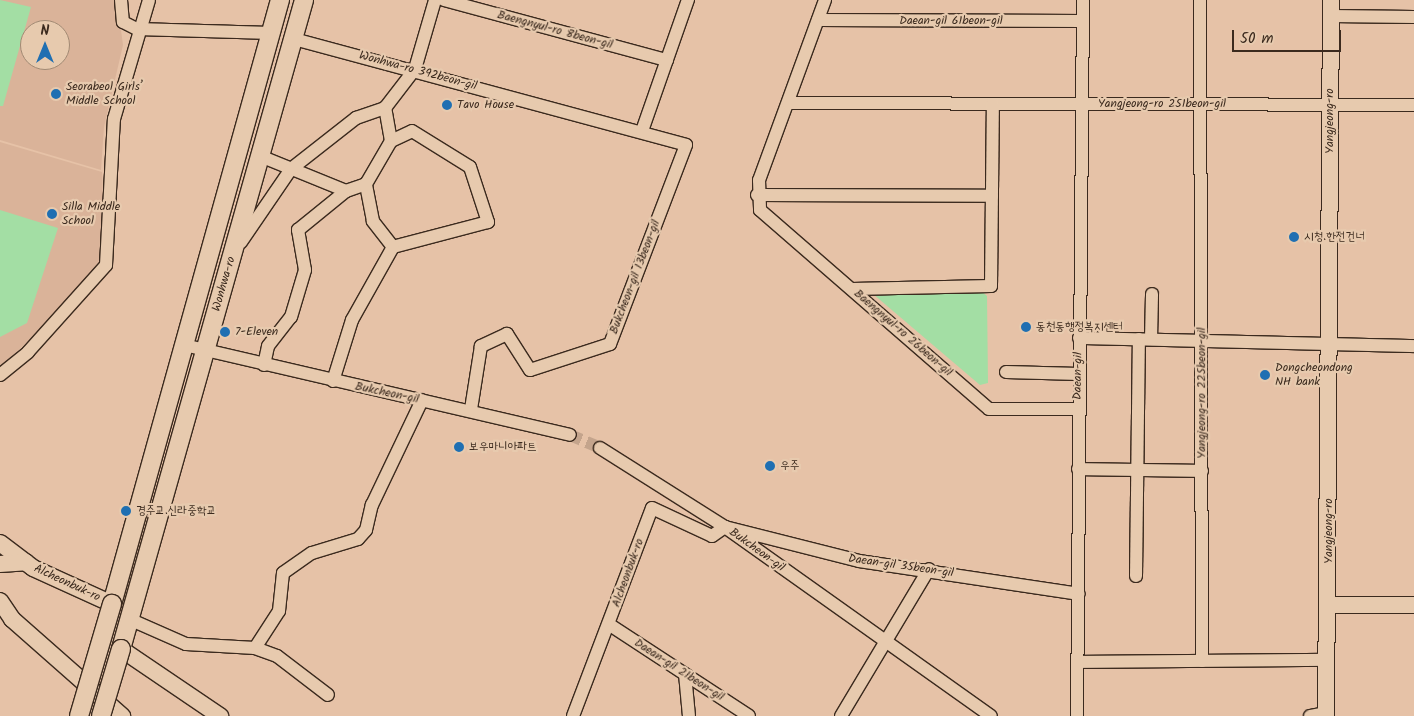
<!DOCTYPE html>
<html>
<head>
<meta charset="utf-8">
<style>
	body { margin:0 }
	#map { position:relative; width:1414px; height:716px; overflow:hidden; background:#e6c2a7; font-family:Kalam,"Poor Story",sans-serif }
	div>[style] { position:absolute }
	.built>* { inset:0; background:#dab399 }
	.green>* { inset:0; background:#a3dea4 }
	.minor-tunnel>* { height:12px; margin-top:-6px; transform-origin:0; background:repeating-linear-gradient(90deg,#c4a48c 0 12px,transparent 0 18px) }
	.roads { filter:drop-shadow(1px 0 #3b2a1e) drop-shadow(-1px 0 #3b2a1e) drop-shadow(0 1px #3b2a1e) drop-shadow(0 -1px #3b2a1e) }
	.minor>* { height:12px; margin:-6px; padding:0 6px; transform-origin:6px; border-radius:6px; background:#e7caae }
	.tertiary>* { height:16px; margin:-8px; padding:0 8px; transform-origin:8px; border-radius:8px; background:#e7caae }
	.secondary>* { height:18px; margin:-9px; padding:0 9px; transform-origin:9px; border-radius:9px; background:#e7caae }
	.bridges { filter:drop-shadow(1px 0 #3b2a1e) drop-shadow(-1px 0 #3b2a1e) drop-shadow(0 1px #3b2a1e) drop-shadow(0 -1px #3b2a1e) }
	.secondary-bridge>* { height:18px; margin:-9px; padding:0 9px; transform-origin:9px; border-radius:9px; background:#e7caae }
	.dots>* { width:14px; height:14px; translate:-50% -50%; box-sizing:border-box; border:2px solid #e7caae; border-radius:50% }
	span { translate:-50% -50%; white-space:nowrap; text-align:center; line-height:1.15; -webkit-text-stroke:4.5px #e7caae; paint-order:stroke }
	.street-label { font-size:12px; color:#3b2a1e }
	.poi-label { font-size:12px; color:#3b2a1e }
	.left { translate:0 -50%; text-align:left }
	.north { position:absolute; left:20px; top:20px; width:50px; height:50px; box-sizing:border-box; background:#e7caae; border:1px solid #a28a74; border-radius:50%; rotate:0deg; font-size:14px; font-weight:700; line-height:20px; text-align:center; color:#3b2a1e }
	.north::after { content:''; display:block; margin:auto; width:18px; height:22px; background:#1f6fb2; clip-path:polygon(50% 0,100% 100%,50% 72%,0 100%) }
	.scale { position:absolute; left:1232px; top:30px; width:109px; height:22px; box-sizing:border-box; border:2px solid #3b2a1e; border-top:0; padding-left:6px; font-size:15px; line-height:18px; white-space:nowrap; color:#3b2a1e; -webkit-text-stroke:4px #e7caae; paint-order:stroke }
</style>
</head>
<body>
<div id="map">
	<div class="built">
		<div style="clip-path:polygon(evenodd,0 0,117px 0,123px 45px,104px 127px,101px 170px,0 140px,0 0,30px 30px,60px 30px,60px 60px,30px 60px,30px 30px)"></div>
		<div style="clip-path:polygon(0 142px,102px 172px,105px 257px,90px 280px,0 368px)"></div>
	</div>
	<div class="green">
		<div style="clip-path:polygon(0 0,31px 7px,3px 106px,0 106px)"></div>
		<div style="clip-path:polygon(0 210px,58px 228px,27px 323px,0 337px)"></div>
		<div style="clip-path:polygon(866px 288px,981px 291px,987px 296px,988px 383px,980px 385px)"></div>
	</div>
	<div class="minor-tunnel">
		<div style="left:570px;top:435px;width:33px;rotate:23deg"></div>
	</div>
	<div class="roads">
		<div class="minor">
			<div style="left:121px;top:0;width:22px;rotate:85deg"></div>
			<div style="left:123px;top:22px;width:16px;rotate:27deg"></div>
			<div style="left:137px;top:29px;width:134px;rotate:1.7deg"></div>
			<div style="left:444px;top:0;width:231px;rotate:15.1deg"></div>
			<div style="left:825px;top:0;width:192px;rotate:110.1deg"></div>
			<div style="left:759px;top:180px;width:30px;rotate:88deg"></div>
			<div style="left:760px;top:210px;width:303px;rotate:41deg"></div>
			<div style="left:989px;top:409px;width:89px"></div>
			<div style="left:1200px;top:0;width:661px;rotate:89.83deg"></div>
			<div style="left:1331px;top:16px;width:83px;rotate:0.7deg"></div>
			<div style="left:818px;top:20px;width:265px;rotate:0.2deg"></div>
			<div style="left:294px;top:39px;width:406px;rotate:15.1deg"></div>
			<div style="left:686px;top:145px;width:213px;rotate:110.9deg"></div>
			<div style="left:610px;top:344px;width:84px;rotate:162deg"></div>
			<div style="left:530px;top:370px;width:43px;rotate:-122.6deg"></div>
			<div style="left:507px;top:334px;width:29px;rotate:155deg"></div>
			<div style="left:481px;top:346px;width:64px;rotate:99deg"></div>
			<div style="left:788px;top:103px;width:626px;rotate:0.18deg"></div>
			<div style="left:385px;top:108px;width:49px;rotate:-52.4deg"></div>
			<div style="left:415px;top:69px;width:72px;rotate:-73.8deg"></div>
			<div style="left:642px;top:131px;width:139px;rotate:-70.7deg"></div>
			<div style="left:391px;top:141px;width:23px;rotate:-25deg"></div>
			<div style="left:412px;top:131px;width:68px;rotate:31.8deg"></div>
			<div style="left:470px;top:167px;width:58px;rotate:71.9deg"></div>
			<div style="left:488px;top:222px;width:98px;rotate:165.3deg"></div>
			<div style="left:260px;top:156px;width:93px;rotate:22.1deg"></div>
			<div style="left:346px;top:191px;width:21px;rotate:-19deg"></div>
			<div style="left:366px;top:184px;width:50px;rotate:-59.8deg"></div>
			<div style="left:391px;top:141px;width:34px;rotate:-100deg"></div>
			<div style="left:757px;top:195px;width:235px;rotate:0.2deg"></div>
			<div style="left:241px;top:242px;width:88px;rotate:-55.6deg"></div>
			<div style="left:291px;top:169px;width:83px;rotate:-38.1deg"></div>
			<div style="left:356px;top:118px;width:31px;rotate:-19deg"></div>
			<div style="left:852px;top:289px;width:139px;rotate:-1.2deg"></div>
			<div style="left:991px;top:286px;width:182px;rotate:-89.4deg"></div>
			<div style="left:1079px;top:338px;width:335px;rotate:1.4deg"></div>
			<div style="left:1151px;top:339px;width:45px;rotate:-88.7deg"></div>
			<div style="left:184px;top:345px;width:396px;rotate:13.1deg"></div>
			<div style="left:264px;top:365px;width:19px;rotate:-78deg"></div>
			<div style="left:268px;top:346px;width:37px;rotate:-52deg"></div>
			<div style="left:291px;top:317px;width:49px;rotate:-73.4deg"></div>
			<div style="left:305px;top:270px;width:41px;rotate:-99.9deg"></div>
			<div style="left:298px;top:230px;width:62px;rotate:-39.1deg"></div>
			<div style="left:1006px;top:372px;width:73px;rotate:1.6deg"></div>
			<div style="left:0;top:375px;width:36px;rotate:-39deg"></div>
			<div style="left:28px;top:352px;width:117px;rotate:-48.1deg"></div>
			<div style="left:106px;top:265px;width:146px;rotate:-86.9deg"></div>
			<div style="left:114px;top:119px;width:124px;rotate:-73.6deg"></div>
			<div style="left:333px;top:381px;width:64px;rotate:-72.7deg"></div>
			<div style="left:352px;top:320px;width:84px;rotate:-60.7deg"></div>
			<div style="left:393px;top:247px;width:33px;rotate:-128deg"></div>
			<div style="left:373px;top:221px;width:38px;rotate:-101deg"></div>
			<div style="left:600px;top:448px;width:148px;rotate:32.3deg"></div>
			<div style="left:725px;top:527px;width:326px;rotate:35.4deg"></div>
			<div style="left:1078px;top:469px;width:124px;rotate:0.9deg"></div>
			<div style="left:1136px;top:576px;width:237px;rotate:-89.3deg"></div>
			<div style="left:129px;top:619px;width:62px;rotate:23.7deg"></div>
			<div style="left:186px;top:644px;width:69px;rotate:3.3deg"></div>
			<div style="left:255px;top:648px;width:23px;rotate:20deg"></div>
			<div style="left:277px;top:656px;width:64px;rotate:37.4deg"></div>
			<div style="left:610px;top:625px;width:166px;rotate:33.2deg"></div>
			<div style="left:255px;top:648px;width:44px;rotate:-57deg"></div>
			<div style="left:279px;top:611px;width:38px;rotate:-84deg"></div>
			<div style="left:283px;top:573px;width:35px;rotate:-35deg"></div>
			<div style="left:312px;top:553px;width:48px;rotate:-16.9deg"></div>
			<div style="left:358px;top:539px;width:12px;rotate:-48deg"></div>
			<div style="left:366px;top:530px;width:26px;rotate:-77deg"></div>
			<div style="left:372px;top:505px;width:116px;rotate:-64.5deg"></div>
			<div style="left:1078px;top:662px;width:250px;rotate:-0.5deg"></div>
			<div style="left:685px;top:674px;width:42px;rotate:84.6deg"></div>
			<div style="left:573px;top:716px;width:222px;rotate:-69.2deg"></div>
			<div style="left:652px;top:508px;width:66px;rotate:25deg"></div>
			<div style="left:712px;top:536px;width:16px;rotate:-35deg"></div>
			<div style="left:725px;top:527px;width:138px;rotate:14.2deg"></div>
			<div style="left:859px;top:561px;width:222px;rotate:8.5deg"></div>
			<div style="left:841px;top:716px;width:171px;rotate:-59.1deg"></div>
			<div style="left:1077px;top:716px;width:716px;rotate:-89.52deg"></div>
			<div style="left:1310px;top:716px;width:16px;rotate:-11deg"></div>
		</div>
		<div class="tertiary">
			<div style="left:0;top:543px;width:41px;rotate:37.1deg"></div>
			<div style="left:33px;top:568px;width:87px;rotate:24.5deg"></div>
			<div style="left:0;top:564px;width:26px;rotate:-4deg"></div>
			<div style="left:0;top:601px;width:22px;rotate:56deg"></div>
			<div style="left:12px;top:619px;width:147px;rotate:41.4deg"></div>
			<div style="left:1328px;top:605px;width:86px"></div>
			<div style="left:121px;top:649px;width:120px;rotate:34.1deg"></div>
			<div style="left:1326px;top:716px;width:716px;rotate:-89.6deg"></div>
		</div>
		<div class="secondary">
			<div style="left:112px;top:604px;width:627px;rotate:-74.46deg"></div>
			<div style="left:121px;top:649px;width:674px;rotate:-74.25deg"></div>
		</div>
	</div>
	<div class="bridges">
		<div class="secondary-bridge">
			<div style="left:79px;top:716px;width:117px;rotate:-73.6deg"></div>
			<div style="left:101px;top:716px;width:70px;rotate:-73.4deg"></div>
		</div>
	</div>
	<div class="dots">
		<div style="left:56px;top:94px;background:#1f6fb2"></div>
		<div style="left:447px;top:105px;background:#1f6fb2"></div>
		<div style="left:52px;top:214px;background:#1f6fb2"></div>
		<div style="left:1294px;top:237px;background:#1f6fb2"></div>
		<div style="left:1026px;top:327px;background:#1f6fb2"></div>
		<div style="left:225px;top:332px;background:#1f6fb2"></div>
		<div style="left:1265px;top:375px;background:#1f6fb2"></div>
		<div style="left:459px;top:447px;background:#1f6fb2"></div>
		<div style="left:770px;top:466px;background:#1f6fb2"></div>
		<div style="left:126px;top:511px;background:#1f6fb2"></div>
	</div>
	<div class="street-label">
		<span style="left:951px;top:21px">Daean-gil 61beon-gil</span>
		<span style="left:555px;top:30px;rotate:15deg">Baengnyul-ro 8beon-gil</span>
		<span style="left:418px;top:71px;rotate:15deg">Wonhwa-ro 392beon-gil</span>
		<span style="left:1162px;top:104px">Yangjeong-ro 251beon-gil</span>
		<span style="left:1330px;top:121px;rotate:-90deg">Yangjeong-ro</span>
		<span style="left:635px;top:277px;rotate:-69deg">Bukcheon-gil 13beon-gil</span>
		<span style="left:224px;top:284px;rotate:-74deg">Wonhwa-ro</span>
		<span style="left:903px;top:333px;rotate:41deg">Baengnyul-ro 26beon-gil</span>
		<span style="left:1078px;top:376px;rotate:-89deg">Daean-gil</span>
		<span style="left:387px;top:393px;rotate:12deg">Bukcheon-gil</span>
		<span style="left:1202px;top:393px;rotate:-90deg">Yangjeong-ro 225beon-gil</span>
		<span style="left:1329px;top:531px;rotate:-90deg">Yangjeong-ro</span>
		<span style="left:757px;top:550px;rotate:36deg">Bukcheon-gil</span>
		<span style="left:901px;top:566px;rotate:8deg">Daean-gil 35beon-gil</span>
		<span style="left:628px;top:573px;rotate:-70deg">Alcheonbuk-ro</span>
		<span style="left:67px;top:583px;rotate:25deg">Alcheonbuk-ro</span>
		<span style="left:679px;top:670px;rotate:33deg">Daean-gil 21beon-gil</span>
	</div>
	<div class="poi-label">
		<span class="left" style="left:66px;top:94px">Seorabeol Girls’<br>Middle School</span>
		<span class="left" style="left:457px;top:105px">Tavo House</span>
		<span class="left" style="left:62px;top:214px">Silla Middle<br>School</span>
		<span class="left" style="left:1304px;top:237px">시청.한전건너</span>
		<span class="left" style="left:1036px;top:327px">동천동행정복지센터</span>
		<span class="left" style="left:235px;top:332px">7-Eleven</span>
		<span class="left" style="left:1275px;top:375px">Dongcheondong<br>NH bank</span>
		<span class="left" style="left:469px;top:447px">보우마니아파트</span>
		<span class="left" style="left:780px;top:466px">우주</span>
		<span class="left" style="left:136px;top:511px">경주교.신라중학교</span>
	</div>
	<div class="north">N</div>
	<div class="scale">50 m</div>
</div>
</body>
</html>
